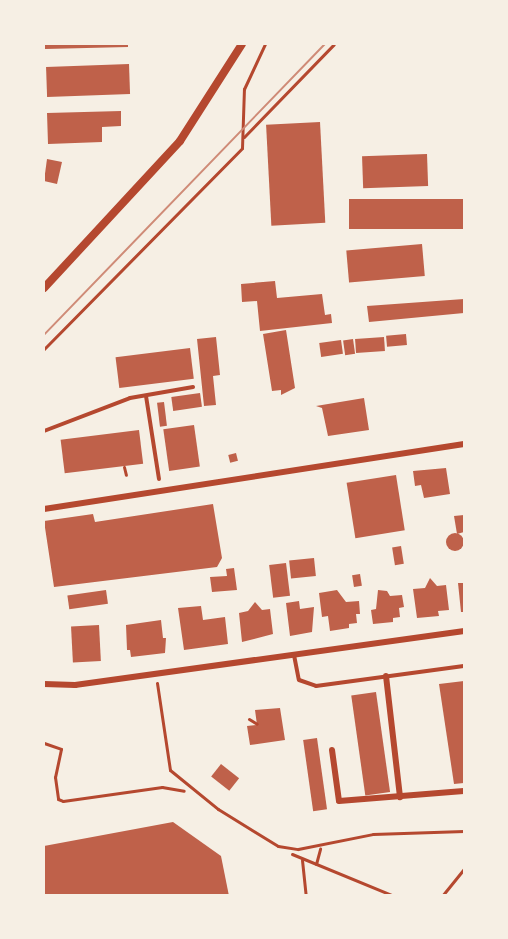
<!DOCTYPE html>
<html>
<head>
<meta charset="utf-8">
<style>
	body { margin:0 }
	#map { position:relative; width:508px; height:939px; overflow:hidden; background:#f6efe4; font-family:Inter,sans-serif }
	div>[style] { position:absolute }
	.building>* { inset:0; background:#bf614a; transform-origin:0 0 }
	.round { border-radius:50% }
	.path>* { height:3px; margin:-1.5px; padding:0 1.5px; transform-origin:1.5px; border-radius:1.5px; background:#b5482f }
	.service>* { height:4px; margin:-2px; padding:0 2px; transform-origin:2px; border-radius:2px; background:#b5482f }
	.minor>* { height:6px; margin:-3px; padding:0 3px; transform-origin:3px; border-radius:3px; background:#b5482f }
	.tertiary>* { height:8px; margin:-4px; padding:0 4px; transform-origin:4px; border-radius:4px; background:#b5482f }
	.tram>* { height:1.5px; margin:-0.75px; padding:0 0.75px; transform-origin:0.75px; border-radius:0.75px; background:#cf8b77 }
	span { translate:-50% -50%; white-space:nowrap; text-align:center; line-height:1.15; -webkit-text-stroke:6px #f6efe4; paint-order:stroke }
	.frame { position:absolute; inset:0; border:45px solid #f6efe4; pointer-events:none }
</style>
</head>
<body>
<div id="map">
	<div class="building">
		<div style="clip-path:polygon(45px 44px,128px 44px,128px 47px,45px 49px)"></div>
		<div style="left:129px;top:64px;width:30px;height:83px;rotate:88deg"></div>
		<div style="clip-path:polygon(121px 111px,121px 126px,102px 127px,102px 142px,48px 144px,47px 113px)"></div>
		<div style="left:320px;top:122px;width:101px;height:54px;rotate:87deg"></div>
		<div style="left:427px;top:154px;width:32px;height:65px;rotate:88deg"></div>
		<div style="clip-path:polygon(47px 159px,62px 162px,57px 184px,44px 181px)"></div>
		<div style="left:464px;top:199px;width:30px;height:115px;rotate:90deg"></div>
		<div style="left:422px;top:244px;width:32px;height:76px;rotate:85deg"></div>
		<div style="clip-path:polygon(275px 281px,277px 298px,322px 294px,325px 315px,331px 314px,332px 323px,260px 331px,257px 301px,242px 302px,241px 284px)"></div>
		<div style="clip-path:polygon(464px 299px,464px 313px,369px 322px,367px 306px)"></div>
		<div style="clip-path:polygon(286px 330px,295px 388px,281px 395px,281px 390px,272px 391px,263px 334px)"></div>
		<div style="left:406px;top:334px;width:11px;height:20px;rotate:85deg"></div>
		<div style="clip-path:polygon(216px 337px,220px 375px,213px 376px,216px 405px,204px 406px,197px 339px)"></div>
		<div style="left:384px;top:337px;width:14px;height:29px;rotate:86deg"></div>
		<div style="left:353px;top:339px;width:15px;height:10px;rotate:82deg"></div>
		<div style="left:341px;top:340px;width:14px;height:22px;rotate:82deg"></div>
		<div style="left:190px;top:348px;width:31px;height:75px;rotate:83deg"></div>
		<div style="left:200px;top:393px;width:14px;height:29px;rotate:82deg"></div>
		<div style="clip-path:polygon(364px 398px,369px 430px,328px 436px,322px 408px,316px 406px)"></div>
		<div style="left:164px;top:402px;width:24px;height:7px;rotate:83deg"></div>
		<div style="left:194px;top:425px;width:42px;height:31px;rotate:82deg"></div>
		<div style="left:139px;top:430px;width:34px;height:79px;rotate:83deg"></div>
		<div style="left:236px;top:453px;width:8px;height:8px;rotate:76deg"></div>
		<div style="clip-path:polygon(446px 468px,450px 494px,424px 498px,421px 485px,415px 486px,413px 471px)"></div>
		<div style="left:396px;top:475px;width:56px;height:50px;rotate:81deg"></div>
		<div style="clip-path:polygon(213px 504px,222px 558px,217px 567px,54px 587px,44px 521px,93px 514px,95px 522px)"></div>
		<div style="clip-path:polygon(464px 515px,464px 532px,457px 534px,454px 516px)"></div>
		<div class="round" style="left:446px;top:533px;width:18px;height:18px"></div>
		<div style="left:401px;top:546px;width:18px;height:9px;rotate:81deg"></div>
		<div style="left:314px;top:558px;width:18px;height:25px;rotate:84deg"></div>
		<div style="left:286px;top:563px;width:33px;height:17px;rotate:83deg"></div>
		<div style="clip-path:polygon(234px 568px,237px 590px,212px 592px,210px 577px,227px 576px,226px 569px)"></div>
		<div style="left:360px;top:574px;width:12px;height:8px;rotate:81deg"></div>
		<div style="clip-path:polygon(430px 578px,437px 586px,446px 585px,449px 610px,438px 611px,439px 616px,417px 618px,413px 589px,425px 588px)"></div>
		<div style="clip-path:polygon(458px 583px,464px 583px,464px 612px,461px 612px)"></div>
		<div style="left:106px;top:590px;width:14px;height:39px;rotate:82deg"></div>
		<div style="clip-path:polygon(337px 590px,346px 602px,359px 601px,360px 614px,356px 614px,357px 623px,349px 624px,349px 628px,330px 631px,328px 616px,322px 617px,319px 593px)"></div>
		<div style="clip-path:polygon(378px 590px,387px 591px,390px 596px,402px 595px,404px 607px,399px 608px,400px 617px,393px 618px,393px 622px,373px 624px,371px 610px,376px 609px)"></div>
		<div style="clip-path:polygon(299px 601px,300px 609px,314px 607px,312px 632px,290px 636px,286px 603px)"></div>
		<div style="clip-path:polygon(255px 602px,262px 610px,270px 609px,273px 634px,242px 642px,239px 613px,248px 611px)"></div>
		<div style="clip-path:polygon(201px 606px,203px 620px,225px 617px,228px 644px,184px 650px,178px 608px)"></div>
		<div style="clip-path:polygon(161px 620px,163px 638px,166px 638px,165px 653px,131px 657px,130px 650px,127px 650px,126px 625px)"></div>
		<div style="left:99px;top:625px;width:36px;height:28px;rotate:87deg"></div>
		<div style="clip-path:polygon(464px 681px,464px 783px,454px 784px,439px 684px)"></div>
		<div style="left:376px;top:692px;width:101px;height:25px;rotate:82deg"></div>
		<div style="clip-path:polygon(280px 708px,285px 740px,250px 745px,247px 726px,257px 725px,255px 710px)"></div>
		<div style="left:317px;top:738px;width:72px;height:14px;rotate:82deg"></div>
		<div style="left:221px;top:764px;width:23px;height:16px;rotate:38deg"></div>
		<div style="clip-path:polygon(173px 822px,221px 856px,229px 896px,44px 896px,44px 846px)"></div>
	</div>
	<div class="path">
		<div style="left:244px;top:137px;width:129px;rotate:-45.9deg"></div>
		<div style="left:44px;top:349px;width:282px;rotate:-45.4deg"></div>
		<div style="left:242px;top:148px;width:59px;rotate:-88.1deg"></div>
		<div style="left:244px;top:89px;width:50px;rotate:-65deg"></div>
		<div style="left:124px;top:467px;width:8px;rotate:76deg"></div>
		<div style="left:157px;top:683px;width:88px;rotate:81.5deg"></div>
		<div style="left:170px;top:770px;width:62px;rotate:39.1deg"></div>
		<div style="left:218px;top:809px;width:70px;rotate:31.7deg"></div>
		<div style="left:278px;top:846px;width:20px;rotate:9deg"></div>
		<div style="left:298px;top:849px;width:76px;rotate:-11.3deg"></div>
		<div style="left:373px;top:834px;width:91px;rotate:-1.9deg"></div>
		<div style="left:249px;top:719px;width:9px;rotate:32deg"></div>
		<div style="left:44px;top:743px;width:18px;rotate:19deg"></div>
		<div style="left:61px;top:749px;width:29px;rotate:102deg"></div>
		<div style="left:55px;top:777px;width:22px;rotate:82deg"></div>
		<div style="left:58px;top:799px;width:5px;rotate:22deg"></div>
		<div style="left:63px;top:801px;width:100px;rotate:-8deg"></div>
		<div style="left:162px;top:787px;width:22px;rotate:10deg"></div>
		<div style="left:292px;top:854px;width:110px;rotate:22.4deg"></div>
		<div style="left:302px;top:860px;width:36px;rotate:84deg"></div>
		<div style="left:316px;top:864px;width:16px;rotate:-75deg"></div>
		<div style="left:442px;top:896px;width:35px;rotate:-51deg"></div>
	</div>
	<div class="service">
		<div style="left:146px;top:396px;width:84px;rotate:81.1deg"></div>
		<div style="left:44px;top:431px;width:92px;rotate:-21deg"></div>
		<div style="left:130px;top:398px;width:64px;rotate:-9.9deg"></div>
		<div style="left:294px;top:655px;width:25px;rotate:79deg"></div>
		<div style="left:299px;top:680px;width:18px;rotate:19deg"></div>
		<div style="left:316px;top:686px;width:149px;rotate:-7.7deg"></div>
	</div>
	<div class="minor">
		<div style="left:44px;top:509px;width:425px;rotate:-8.8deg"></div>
		<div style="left:386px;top:676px;width:122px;rotate:83.4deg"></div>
		<div style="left:44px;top:684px;width:31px;rotate:2deg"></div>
		<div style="left:75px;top:685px;width:393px;rotate:-7.9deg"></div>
		<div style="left:332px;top:750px;width:51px;rotate:82.2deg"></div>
		<div style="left:339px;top:801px;width:125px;rotate:-4.6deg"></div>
	</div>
	<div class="tertiary">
		<div style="left:44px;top:288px;width:200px;rotate:-47.2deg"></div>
		<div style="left:180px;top:141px;width:115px;rotate:-57.4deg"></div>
	</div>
	<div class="tram">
		<div style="left:44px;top:335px;width:405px;rotate:-46deg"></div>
	</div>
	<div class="frame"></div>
</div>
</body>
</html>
